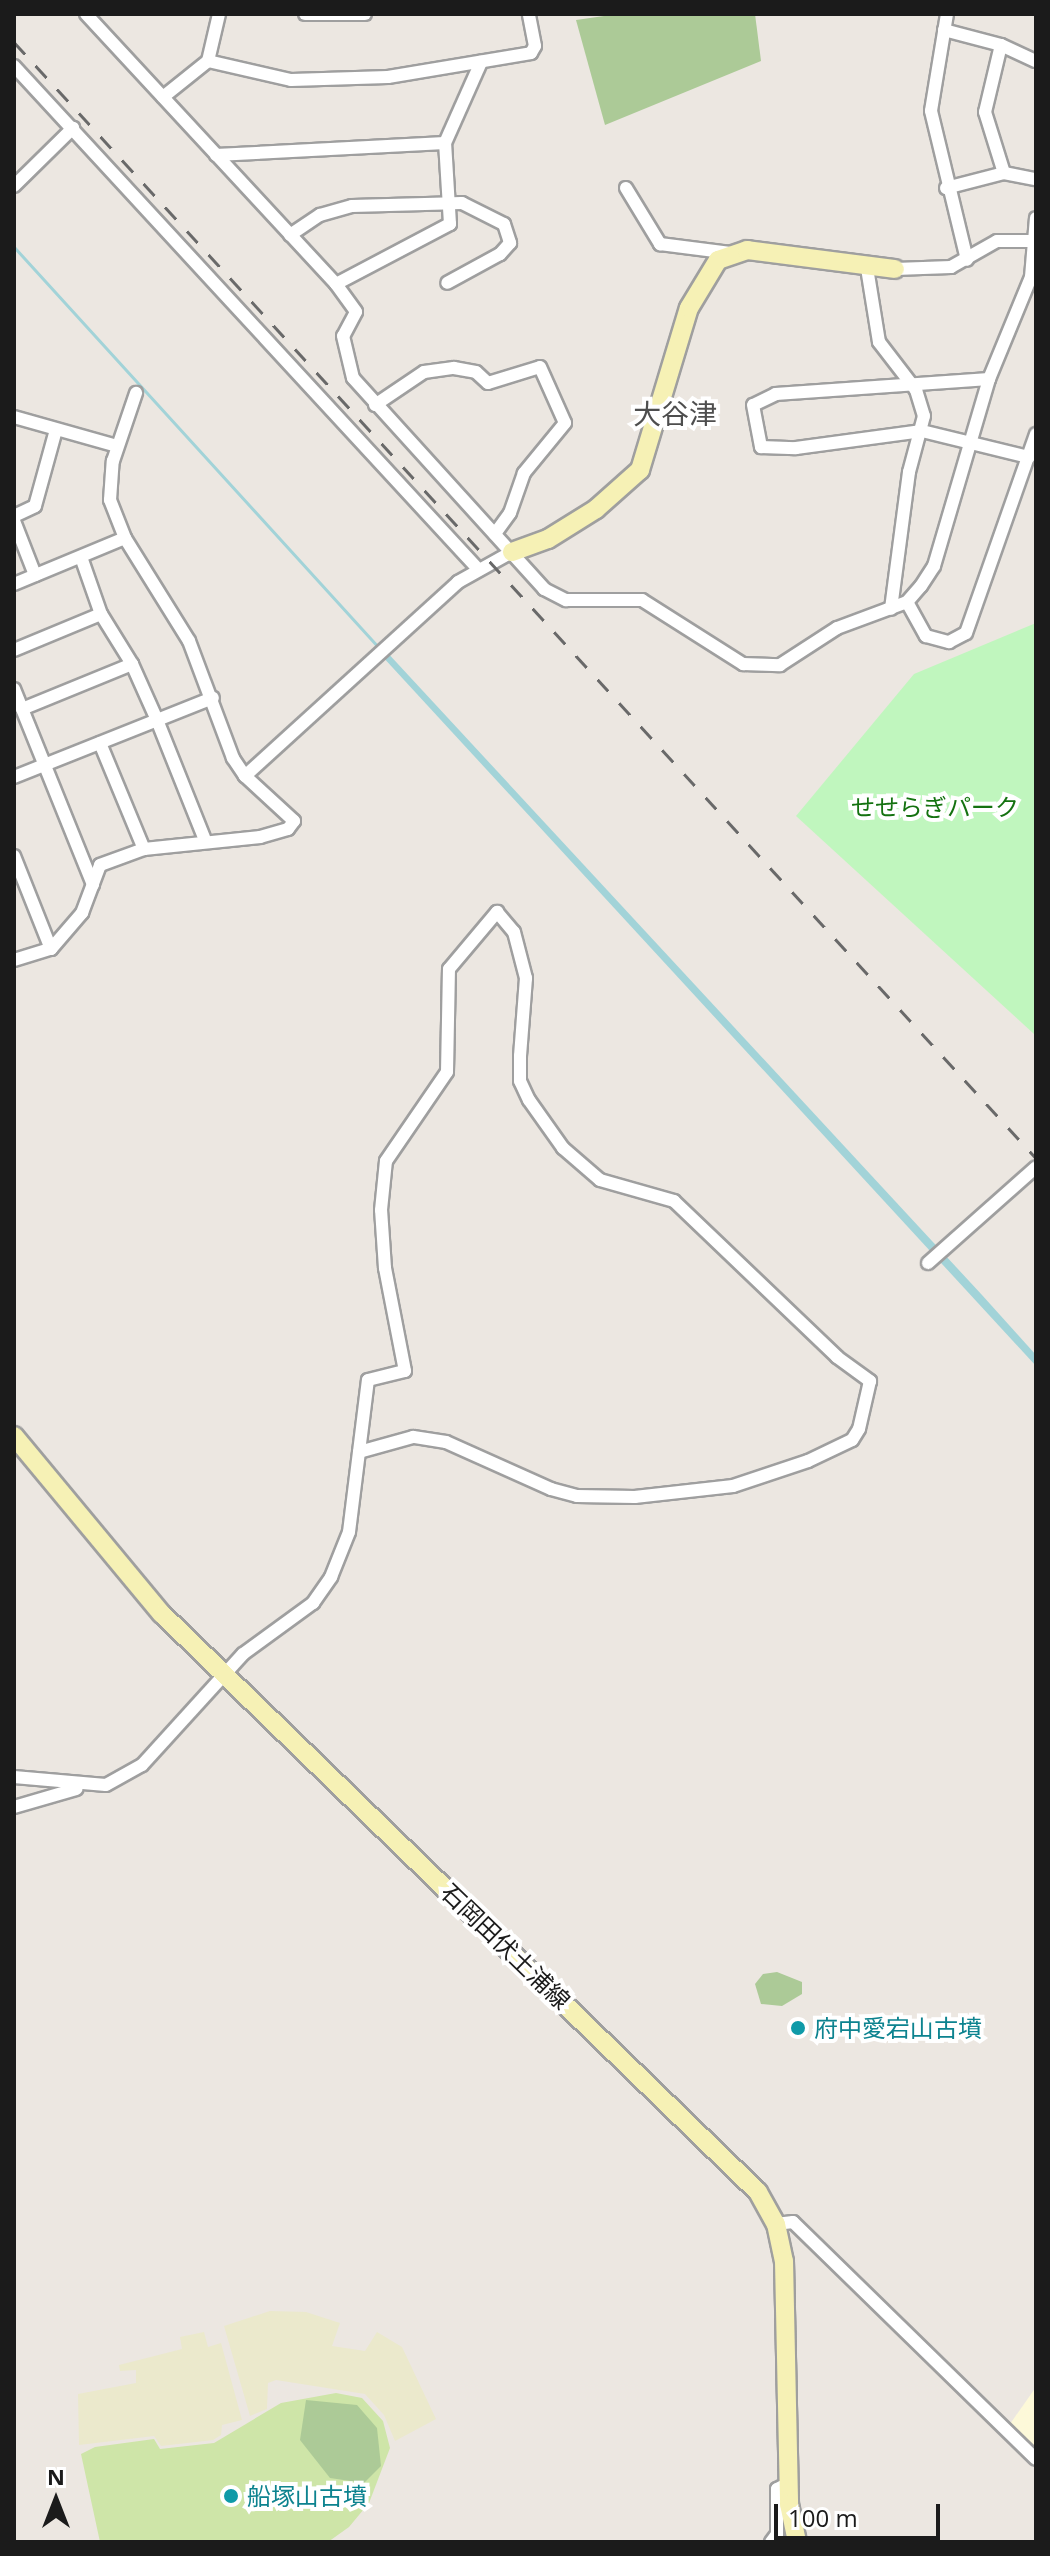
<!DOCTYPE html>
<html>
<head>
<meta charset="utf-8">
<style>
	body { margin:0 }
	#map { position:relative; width:1050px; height:2556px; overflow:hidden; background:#ece7e1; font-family:"Open Sans","Noto Sans JP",sans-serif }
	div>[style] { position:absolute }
	.education>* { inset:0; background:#fdf9d9 }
	.farmland>* { inset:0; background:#ebe9cc }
	.grass>* { inset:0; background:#cee5a8 }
	.forest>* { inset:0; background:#acca97 }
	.park>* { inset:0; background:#c0f6be }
	.water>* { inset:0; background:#a2d3d8 }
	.stream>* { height:3px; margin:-1.5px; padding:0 1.5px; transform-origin:1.5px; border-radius:1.5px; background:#a2d3d8 }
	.roads { filter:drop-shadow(2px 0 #9f9f9f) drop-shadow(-2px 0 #9f9f9f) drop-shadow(0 2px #9f9f9f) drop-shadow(0 -2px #9f9f9f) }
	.street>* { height:12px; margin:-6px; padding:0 6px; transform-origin:6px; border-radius:6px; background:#fff }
	.secondary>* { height:18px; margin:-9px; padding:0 9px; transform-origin:9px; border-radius:9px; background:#f6f1b5 }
	.rail>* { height:3px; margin-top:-1.5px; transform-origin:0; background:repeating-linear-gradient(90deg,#696969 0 16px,transparent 0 32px) }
	.dots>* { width:22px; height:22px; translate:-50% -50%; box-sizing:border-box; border:4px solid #fff; border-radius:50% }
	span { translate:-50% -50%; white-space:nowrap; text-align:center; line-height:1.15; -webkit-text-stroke:8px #fff; paint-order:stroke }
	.park-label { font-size:24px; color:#147210 }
	.street-label { font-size:24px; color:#1b1b1b }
	.culture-label { font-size:24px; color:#0d838f }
	.left { translate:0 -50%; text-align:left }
	.quarter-label { font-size:28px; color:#4e4e4e }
	.frame { position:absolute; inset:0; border:16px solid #1b1b1b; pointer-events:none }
	.north { position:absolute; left:16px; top:2460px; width:80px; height:80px; -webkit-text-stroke:6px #fff; paint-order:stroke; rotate:0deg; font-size:22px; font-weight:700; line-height:32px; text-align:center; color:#1b1b1b }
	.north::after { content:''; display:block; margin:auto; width:28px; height:36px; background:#1b1b1b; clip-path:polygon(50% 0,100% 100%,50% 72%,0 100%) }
	.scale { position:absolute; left:774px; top:2504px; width:166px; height:36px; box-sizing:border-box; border:4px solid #1b1b1b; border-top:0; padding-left:10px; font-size:24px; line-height:28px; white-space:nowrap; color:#1b1b1b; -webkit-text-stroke:6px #fff; paint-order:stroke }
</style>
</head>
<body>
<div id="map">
	<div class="education">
		<div style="clip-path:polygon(1036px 2387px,1036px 2451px,1010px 2424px)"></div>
	</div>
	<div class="farmland">
		<div style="clip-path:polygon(270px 2311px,306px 2312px,340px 2323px,332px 2346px,365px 2351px,377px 2332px,402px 2347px,436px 2419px,395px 2441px,384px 2415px,365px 2394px,276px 2380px,268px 2383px,267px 2409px,250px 2416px,224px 2326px)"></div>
		<div style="clip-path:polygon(204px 2332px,208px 2347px,221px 2343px,242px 2420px,222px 2425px,221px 2435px,213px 2440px,161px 2446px,154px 2436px,79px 2445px,78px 2394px,136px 2383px,136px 2370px,120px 2371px,119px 2365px,182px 2349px,180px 2337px)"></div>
	</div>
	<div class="grass">
		<div style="clip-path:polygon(336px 2393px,362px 2398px,383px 2421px,390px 2448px,369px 2503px,349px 2527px,328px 2542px,100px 2542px,81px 2454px,95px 2447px,154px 2439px,160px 2449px,214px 2443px,281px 2403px)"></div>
	</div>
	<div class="forest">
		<div style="clip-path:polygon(618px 14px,755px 14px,761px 61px,605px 125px,576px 20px)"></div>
		<div style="clip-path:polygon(777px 1972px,802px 1982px,802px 1994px,782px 2006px,761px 2004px,755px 1984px,763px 1974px)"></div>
		<div style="clip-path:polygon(306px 2400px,357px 2405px,377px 2428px,381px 2466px,364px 2483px,330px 2478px,300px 2440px)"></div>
	</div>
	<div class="park">
		<div style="clip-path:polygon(1036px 623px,1036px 1028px,1034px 1034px,796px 816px,914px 674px)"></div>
	</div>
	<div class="water">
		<div style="clip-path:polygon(385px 650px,982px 1295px,1036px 1355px,1036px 1366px,381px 655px)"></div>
	</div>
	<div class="stream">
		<div style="left:14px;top:247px;width:544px;rotate:47.68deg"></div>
	</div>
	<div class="roads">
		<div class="street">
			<div style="left:86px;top:14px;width:368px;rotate:47.2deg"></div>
			<div style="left:336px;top:284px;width:34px;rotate:54deg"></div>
			<div style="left:356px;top:312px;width:27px;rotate:118deg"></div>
			<div style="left:343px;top:336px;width:43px;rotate:76.6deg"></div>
			<div style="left:353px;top:378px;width:285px;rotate:47.8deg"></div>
			<div style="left:544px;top:589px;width:25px;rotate:27deg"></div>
			<div style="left:566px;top:600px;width:76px"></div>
			<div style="left:642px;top:600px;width:120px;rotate:32.4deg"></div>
			<div style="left:743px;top:664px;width:37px;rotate:2deg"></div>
			<div style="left:780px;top:665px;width:68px;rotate:-33deg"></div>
			<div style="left:837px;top:628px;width:75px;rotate:-20.4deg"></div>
			<div style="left:907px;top:602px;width:21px;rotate:-49deg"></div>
			<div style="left:921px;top:586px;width:24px;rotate:-57deg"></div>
			<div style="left:934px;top:566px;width:195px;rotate:-73.6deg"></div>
			<div style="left:989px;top:379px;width:110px;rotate:-67.6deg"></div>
			<div style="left:1031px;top:277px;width:59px;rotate:-85.2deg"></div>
			<div style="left:305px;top:14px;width:60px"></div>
			<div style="left:947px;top:14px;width:98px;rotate:99.4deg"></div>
			<div style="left:931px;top:111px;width:153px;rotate:76.4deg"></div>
			<div style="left:944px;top:30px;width:59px;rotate:14.7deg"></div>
			<div style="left:1001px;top:45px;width:38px;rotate:25deg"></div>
			<div style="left:1001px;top:45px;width:69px;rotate:103.4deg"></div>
			<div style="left:985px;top:112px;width:64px;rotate:72.7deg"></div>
			<div style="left:208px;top:61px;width:85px;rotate:12.9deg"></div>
			<div style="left:291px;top:80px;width:97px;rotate:-1.8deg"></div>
			<div style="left:388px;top:77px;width:145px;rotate:-9.5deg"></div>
			<div style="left:531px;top:53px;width:8px;rotate:-60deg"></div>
			<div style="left:535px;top:46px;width:33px;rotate:-101deg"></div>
			<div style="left:14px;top:66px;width:683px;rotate:47.31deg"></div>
			<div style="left:163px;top:97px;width:58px;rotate:-38.7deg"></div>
			<div style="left:208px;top:61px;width:48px;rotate:-76.8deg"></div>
			<div style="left:216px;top:155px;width:229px;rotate:-3deg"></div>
			<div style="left:14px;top:186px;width:83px;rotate:-44.5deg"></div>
			<div style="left:626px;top:188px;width:66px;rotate:58.7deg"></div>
			<div style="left:660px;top:244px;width:71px;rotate:7.3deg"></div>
			<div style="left:946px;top:188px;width:60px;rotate:-14.5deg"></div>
			<div style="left:1004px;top:173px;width:33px;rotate:11deg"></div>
			<div style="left:290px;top:235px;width:36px;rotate:-34deg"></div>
			<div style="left:320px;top:215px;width:33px;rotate:-16deg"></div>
			<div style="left:352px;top:206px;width:110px;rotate:-1.6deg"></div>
			<div style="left:462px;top:203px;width:47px;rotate:26.6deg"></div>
			<div style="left:504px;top:224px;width:20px;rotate:72deg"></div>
			<div style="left:510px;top:243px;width:15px;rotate:132deg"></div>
			<div style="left:500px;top:254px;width:60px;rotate:151.3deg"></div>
			<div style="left:867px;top:268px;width:75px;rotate:80.8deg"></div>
			<div style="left:879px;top:342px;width:61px;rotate:52.4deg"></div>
			<div style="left:916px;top:390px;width:27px;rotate:73deg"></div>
			<div style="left:924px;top:416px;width:58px;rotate:105deg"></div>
			<div style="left:909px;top:472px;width:138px;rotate:97.5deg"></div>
			<div style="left:895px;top:269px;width:56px;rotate:-2deg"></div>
			<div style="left:951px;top:267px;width:53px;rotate:-29.5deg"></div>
			<div style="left:997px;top:241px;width:36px"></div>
			<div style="left:336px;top:284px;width:129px;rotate:-27.8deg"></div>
			<div style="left:450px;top:224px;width:81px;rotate:-93.5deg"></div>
			<div style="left:445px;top:143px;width:89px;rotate:-66deg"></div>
			<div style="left:989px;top:379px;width:214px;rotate:176deg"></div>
			<div style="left:776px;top:394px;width:25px;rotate:154deg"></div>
			<div style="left:753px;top:405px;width:43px;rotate:79.2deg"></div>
			<div style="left:761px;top:447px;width:35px;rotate:2deg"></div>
			<div style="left:796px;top:448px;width:127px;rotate:-7.7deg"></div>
			<div style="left:922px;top:431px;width:110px;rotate:13.7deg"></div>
			<div style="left:375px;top:405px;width:59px;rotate:-34deg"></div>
			<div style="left:424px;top:372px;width:30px;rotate:-8deg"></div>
			<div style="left:454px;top:368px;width:22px;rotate:10deg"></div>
			<div style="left:476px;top:372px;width:16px;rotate:43deg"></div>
			<div style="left:488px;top:383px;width:54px;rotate:-17.1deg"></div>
			<div style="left:540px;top:367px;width:61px;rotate:65.9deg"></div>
			<div style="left:565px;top:423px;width:65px;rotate:129.4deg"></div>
			<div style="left:524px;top:473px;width:42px;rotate:109.3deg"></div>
			<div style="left:510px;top:513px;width:26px;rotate:126deg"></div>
			<div style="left:14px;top:417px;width:107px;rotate:15.7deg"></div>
			<div style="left:14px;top:516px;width:23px;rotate:-25deg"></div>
			<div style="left:35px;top:506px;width:79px;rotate:-74.6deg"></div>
			<div style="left:14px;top:521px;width:58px;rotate:68.7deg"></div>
			<div style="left:81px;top:557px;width:60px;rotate:70.7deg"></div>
			<div style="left:101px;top:614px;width:59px;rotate:58.2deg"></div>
			<div style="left:132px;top:664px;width:61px;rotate:65.9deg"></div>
			<div style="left:157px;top:720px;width:129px;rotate:68.2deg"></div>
			<div style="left:14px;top:584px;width:120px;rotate:-22.5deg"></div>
			<div style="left:907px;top:602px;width:39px;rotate:61deg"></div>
			<div style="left:926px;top:636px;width:24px;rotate:15deg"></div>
			<div style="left:949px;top:642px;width:19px;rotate:-28deg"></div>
			<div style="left:966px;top:633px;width:211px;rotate:-70.6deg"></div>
			<div style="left:14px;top:650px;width:94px;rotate:-22.5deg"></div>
			<div style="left:14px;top:689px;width:211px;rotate:68deg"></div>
			<div style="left:22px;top:709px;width:119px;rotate:-22.2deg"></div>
			<div style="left:100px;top:743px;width:115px;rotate:67.5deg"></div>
			<div style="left:245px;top:776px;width:288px;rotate:-42.3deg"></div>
			<div style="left:458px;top:582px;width:62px;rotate:-29.1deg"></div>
			<div style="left:14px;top:777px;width:214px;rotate:-21.7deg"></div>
			<div style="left:14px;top:856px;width:100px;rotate:68.3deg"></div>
			<div style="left:14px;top:960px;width:39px;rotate:-17deg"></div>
			<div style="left:51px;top:949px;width:48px;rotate:-49.3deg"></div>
			<div style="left:82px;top:913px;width:51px;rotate:-69.4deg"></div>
			<div style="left:100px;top:865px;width:47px;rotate:-20deg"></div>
			<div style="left:144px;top:849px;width:117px;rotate:-5.9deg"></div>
			<div style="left:260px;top:837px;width:29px;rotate:-16deg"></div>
			<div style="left:288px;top:829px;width:10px;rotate:-53deg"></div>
			<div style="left:294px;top:821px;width:67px;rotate:-137.4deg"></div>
			<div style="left:245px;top:776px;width:22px;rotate:-124deg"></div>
			<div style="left:233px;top:758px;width:125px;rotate:-110.6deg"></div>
			<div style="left:189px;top:641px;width:121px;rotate:-121.9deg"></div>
			<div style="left:125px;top:538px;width:41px;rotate:-111.5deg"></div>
			<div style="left:110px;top:500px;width:39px;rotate:-86deg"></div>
			<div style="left:113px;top:461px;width:72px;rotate:-71.3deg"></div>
			<div style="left:928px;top:1263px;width:144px;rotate:-41.6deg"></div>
			<div style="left:14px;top:1777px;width:92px;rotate:5deg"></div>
			<div style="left:106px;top:1785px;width:41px;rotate:-29.1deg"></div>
			<div style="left:142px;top:1765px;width:150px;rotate:-47.7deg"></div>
			<div style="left:243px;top:1654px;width:87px;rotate:-36.1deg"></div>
			<div style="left:313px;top:1603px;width:32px;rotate:-55deg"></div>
			<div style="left:331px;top:1577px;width:48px;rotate:-68.2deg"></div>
			<div style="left:349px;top:1532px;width:153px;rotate:-82.9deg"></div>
			<div style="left:368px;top:1380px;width:38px;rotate:-14deg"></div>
			<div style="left:405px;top:1371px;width:105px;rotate:-101deg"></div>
			<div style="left:385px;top:1268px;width:58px;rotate:-93.9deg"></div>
			<div style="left:381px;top:1210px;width:49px;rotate:-84.2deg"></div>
			<div style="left:386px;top:1161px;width:108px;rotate:-55.6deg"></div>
			<div style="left:447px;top:1072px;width:103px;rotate:-88.9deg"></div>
			<div style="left:449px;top:969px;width:75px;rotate:-49.9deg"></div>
			<div style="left:497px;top:912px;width:26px;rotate:50deg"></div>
			<div style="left:514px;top:932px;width:48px;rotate:75.4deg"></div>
			<div style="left:526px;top:978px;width:78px;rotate:94.4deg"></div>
			<div style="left:520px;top:1056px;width:25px;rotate:90deg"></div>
			<div style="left:520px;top:1081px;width:21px;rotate:65deg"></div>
			<div style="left:529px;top:1100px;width:59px;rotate:54.7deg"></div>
			<div style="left:563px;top:1148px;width:49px;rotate:40.9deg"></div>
			<div style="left:600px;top:1180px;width:77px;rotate:15.8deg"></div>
			<div style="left:674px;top:1201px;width:226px;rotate:43.7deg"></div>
			<div style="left:837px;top:1357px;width:41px;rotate:36deg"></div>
			<div style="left:870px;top:1381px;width:49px;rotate:102.9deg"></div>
			<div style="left:859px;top:1429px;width:13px;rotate:122deg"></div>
			<div style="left:852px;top:1440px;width:49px;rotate:154.5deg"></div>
			<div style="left:808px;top:1461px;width:79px;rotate:161.6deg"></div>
			<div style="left:733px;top:1486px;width:99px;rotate:173.6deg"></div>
			<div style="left:635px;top:1497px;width:58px;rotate:-179deg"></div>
			<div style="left:577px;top:1496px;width:27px;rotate:-165deg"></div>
			<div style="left:551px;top:1489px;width:115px;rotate:-155.9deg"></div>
			<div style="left:446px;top:1442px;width:33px;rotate:-171deg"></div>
			<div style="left:413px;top:1437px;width:56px;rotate:164.5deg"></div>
			<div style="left:14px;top:1807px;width:65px;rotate:-16.2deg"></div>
			<div style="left:776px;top:2224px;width:17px;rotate:-7deg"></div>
			<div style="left:793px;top:2222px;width:339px;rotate:44.3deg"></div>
			<div style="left:771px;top:2542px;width:10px;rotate:-53deg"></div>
			<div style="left:777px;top:2534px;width:45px;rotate:-90deg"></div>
			<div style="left:777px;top:2489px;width:13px;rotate:-27deg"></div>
		</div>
		<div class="secondary">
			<div style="left:512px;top:552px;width:38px;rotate:-20deg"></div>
			<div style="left:548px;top:539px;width:57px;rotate:-32deg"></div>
			<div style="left:596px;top:509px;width:59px;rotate:-41.6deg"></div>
			<div style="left:640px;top:470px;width:169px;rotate:-73.2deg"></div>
			<div style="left:689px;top:308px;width:56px;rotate:-58.9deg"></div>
			<div style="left:718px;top:260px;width:31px;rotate:-19deg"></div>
			<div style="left:747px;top:250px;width:149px;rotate:7.3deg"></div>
			<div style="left:14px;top:1436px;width:231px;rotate:50.3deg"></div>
			<div style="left:162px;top:1614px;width:830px;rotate:44.12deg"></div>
			<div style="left:758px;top:2192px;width:37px;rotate:61deg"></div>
			<div style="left:776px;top:2224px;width:38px;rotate:78deg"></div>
			<div style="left:784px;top:2261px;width:243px;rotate:88.8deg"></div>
			<div style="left:789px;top:2504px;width:39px;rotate:78deg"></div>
		</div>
	</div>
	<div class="rail">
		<div style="left:14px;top:42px;width:1513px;rotate:47.52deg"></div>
	</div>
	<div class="dots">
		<div style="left:798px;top:2028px;background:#0f9aa8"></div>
		<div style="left:231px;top:2496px;background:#0f9aa8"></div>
	</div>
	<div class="park-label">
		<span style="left:935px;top:807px">せせらぎパーク</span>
	</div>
	<div class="street-label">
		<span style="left:506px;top:1946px;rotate:44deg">石岡田伏土浦線</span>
	</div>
	<div class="culture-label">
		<span class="left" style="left:814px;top:2028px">府中愛宕山古墳</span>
		<span class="left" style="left:247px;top:2496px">船塚山古墳</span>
	</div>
	<div class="quarter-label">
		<span style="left:675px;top:413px">大谷津</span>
	</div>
	<div class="frame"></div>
	<div class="north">N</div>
	<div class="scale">100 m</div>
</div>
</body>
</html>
